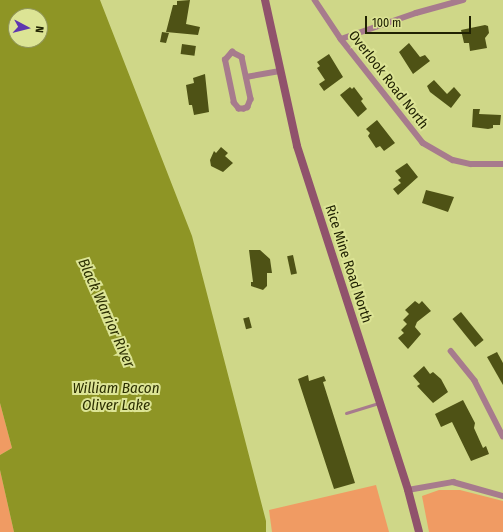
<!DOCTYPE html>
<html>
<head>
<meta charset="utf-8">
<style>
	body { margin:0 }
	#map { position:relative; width:503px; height:532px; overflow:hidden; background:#cfd788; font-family:"Fira Sans Condensed",sans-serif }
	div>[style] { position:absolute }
	.green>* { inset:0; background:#f09b63 }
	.water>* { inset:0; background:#8e9525 }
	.building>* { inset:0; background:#4e5215; transform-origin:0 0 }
	.lane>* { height:3px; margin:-1.5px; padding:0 1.5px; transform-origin:1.5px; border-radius:1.5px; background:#a77b8d }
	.street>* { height:5.5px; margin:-2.75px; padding:0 2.75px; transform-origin:2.75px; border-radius:2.75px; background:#a77b8d }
	.secondary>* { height:8px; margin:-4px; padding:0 4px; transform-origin:4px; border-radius:4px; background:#90526c }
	span { translate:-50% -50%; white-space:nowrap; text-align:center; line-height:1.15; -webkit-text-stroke:4px #dce495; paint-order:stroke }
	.street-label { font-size:14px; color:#202202 }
	.water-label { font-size:15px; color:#2c2f01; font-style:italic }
	.north { position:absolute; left:8px; top:8px; width:40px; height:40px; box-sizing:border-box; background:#dce495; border:1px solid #91965a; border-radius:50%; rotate:97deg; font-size:11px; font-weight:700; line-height:16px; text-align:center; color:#202202 }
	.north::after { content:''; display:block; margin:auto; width:14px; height:18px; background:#5f37af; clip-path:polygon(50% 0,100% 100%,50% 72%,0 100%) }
	.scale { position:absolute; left:365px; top:16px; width:106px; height:18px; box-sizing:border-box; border:2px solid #202202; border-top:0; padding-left:5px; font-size:12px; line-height:14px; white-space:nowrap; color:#202202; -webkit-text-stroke:3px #dce495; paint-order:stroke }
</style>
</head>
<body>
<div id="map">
	<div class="green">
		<div style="clip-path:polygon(0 403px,12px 448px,0 455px)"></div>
		<div style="clip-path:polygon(0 470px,14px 532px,0 532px)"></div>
		<div style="clip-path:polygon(376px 485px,389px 532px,272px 532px,269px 510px)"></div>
		<div style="clip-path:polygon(439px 490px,460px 490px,503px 501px,503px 532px,429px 532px,422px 496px)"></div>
	</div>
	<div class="water">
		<div style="clip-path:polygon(evenodd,0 0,100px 0,192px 236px,266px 521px,266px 532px,14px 532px,0 470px,0 455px,12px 448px,0 403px,0 0,16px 16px,40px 16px,40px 40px,16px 40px,16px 16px)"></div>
	</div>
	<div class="building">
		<div style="clip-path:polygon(190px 0,186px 24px,200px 27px,198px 35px,166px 32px,173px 5px,177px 5px,177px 1px)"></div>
		<div style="clip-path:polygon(485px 25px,488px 26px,489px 33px,485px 38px,487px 48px,470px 51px,469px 43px,464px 43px,461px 30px)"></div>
		<div style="clip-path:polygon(162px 32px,169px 33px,166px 43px,160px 42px)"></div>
		<div style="clip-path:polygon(409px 43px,420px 57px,425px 55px,430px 61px,413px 74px,399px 52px)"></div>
		<div style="left:182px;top:44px;width:14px;height:10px;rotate:8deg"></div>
		<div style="clip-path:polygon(329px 54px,343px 77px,324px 91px,319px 84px,325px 80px,317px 68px,320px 66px,317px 62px)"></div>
		<div style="clip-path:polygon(205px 74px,209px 112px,194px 115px,192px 105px,189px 105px,186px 85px,194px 83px,193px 78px)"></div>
		<div style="clip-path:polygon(434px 80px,447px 94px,454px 87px,461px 95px,451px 108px,430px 92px,427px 86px)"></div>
		<div style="clip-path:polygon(350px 87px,352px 89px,354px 87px,363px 99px,361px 101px,367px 109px,358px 117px,340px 95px)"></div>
		<div style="clip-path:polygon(473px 109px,480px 109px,479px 114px,501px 115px,500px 125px,493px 125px,493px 128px,488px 129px,472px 127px)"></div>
		<div style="clip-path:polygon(377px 120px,395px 143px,384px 151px,380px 146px,376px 148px,368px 136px,370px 133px,366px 129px)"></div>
		<div style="clip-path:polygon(221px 147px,228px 153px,225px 156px,233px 163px,223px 172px,211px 166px,210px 160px,214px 151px,216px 153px)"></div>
		<div style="clip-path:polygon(407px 163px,418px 177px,398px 195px,393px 189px,401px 183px,398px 180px,401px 178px,395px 171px)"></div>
		<div style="clip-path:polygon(426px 190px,454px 197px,448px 212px,422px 203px)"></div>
		<div style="clip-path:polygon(249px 250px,260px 250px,270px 259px,272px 273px,267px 273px,267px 286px,263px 290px,251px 286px,251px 282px,253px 282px)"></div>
		<div style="left:293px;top:255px;width:19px;height:6px;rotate:78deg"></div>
		<div style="clip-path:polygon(415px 301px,419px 304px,422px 301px,431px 311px,417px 322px,415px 327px,421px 334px,408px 349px,398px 338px,404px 333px,401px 330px,407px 324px,403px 320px,409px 314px,405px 310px)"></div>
		<div style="left:461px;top:312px;width:36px;height:11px;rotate:51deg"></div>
		<div style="left:249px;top:317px;width:11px;height:6px;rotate:75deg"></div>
		<div style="clip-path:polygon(497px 352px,503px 363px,503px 385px,487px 357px)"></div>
		<div style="clip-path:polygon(424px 366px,430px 374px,433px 372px,441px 379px,448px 392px,433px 403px,417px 386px,420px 384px,413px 376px)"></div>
		<div style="clip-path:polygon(308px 375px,309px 381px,324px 376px,326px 381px,323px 382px,355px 483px,334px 489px,298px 379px)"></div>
		<div style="clip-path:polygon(463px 400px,475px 423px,474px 428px,483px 448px,486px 446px,489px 454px,471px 461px,452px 422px,441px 427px,435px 414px)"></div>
	</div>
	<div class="lane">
		<div style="left:346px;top:413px;width:34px;rotate:-17deg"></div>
	</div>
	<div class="street">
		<div style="left:315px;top:0;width:47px;rotate:56.3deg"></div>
		<div style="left:341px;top:39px;width:132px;rotate:51.7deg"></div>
		<div style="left:423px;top:143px;width:34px;rotate:30deg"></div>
		<div style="left:453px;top:160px;width:18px;rotate:13deg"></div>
		<div style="left:471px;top:164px;width:32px"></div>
		<div style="left:341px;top:39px;width:79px;rotate:-19.1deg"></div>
		<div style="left:416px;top:13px;width:49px;rotate:-15.5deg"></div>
		<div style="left:232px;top:52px;width:11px;rotate:27deg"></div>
		<div style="left:242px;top:57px;width:43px;rotate:77.9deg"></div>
		<div style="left:251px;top:99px;width:9px;rotate:111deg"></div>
		<div style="left:248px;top:107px;width:4px;rotate:153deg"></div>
		<div style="left:244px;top:109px;width:5px;rotate:180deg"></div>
		<div style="left:239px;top:109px;width:8px;rotate:-130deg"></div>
		<div style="left:234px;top:103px;width:44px;rotate:-101.8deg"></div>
		<div style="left:225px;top:60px;width:11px;rotate:-49deg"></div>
		<div style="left:246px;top:77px;width:34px;rotate:-10deg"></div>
		<div style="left:451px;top:351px;width:38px;rotate:51deg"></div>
		<div style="left:475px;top:381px;width:62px;rotate:63deg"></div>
		<div style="left:408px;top:490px;width:46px;rotate:-10.1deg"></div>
		<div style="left:453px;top:482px;width:52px;rotate:15.6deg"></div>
	</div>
	<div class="secondary">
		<div style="left:265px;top:0;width:149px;rotate:77.6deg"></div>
		<div style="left:297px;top:146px;width:361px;rotate:72.1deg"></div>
		<div style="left:408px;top:490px;width:43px;rotate:75.3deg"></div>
	</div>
	<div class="street-label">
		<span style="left:388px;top:80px;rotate:52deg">Overlook Road North</span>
		<span style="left:348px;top:264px;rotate:72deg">Rice Mine Road North</span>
	</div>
	<div class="water-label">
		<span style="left:106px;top:313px;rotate:66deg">Black Warrior River</span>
		<span style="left:116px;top:397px">William Bacon<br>Oliver Lake</span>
	</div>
	<div class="north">N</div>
	<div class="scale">100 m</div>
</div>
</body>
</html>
